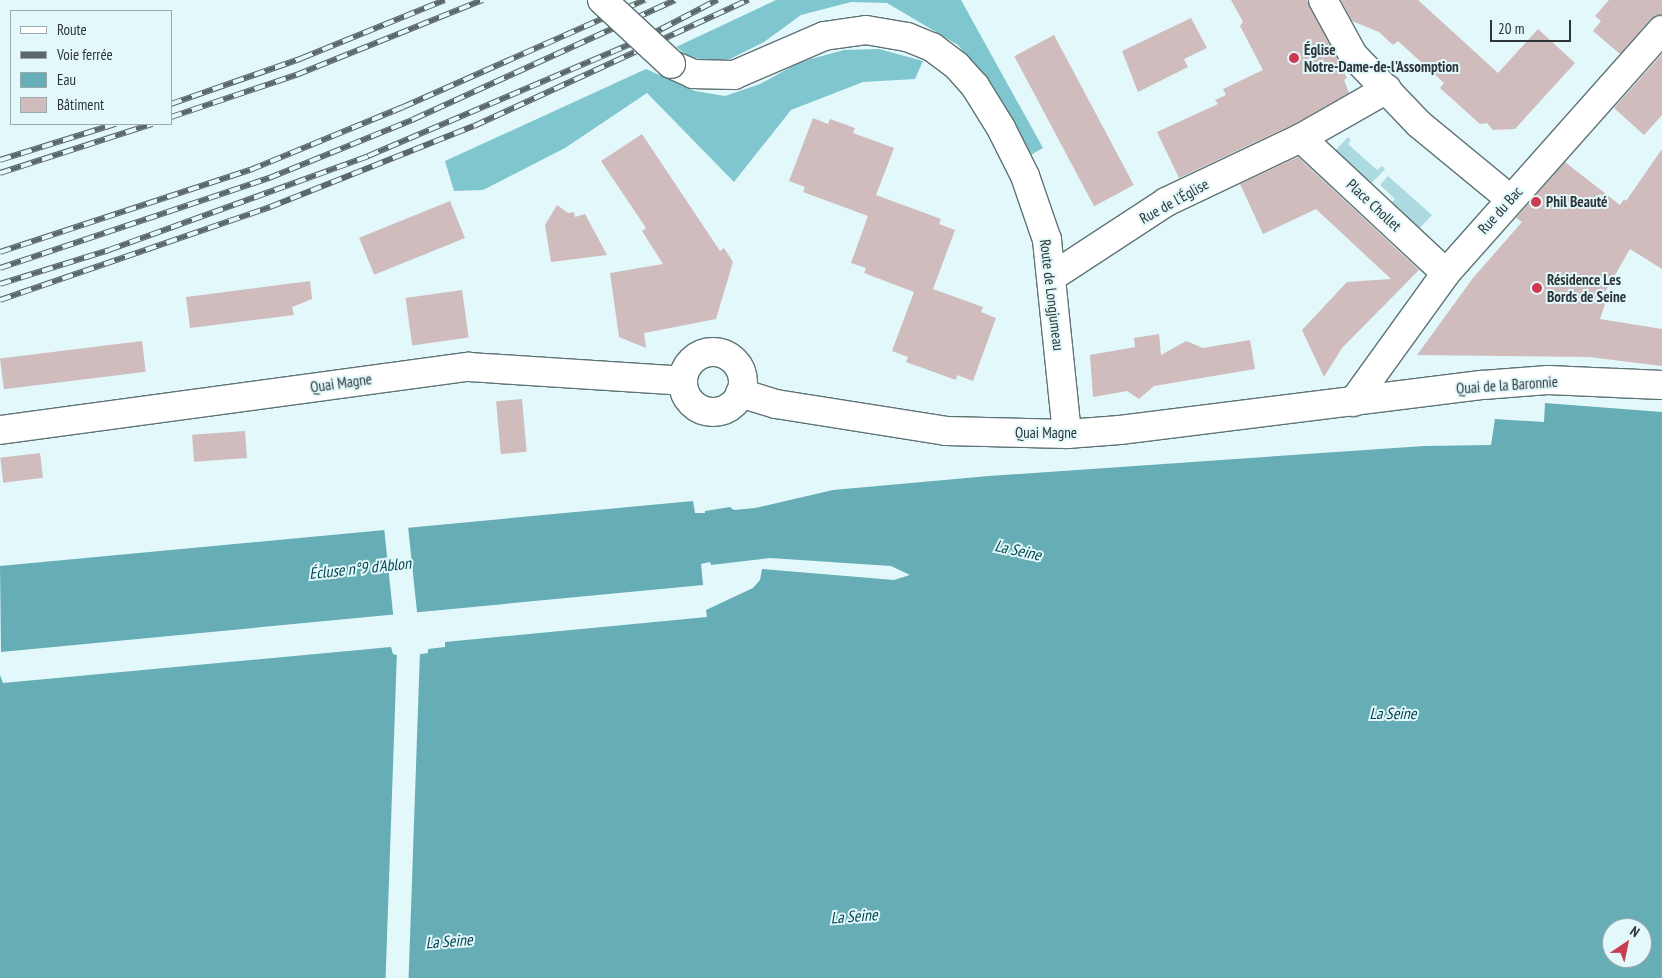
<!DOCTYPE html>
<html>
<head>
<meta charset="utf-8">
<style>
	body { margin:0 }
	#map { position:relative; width:1662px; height:978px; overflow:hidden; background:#e2f8fb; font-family:"PT Sans Narrow",sans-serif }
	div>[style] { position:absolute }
	.green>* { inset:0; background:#addae1 }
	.forest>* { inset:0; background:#7fc6cf }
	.water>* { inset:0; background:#67adb6 }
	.pier>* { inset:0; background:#e2f8fb; transform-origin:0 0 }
	.building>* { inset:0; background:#d0bcbc; transform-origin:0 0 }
	.roads { filter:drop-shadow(1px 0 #5f7375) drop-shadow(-1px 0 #5f7375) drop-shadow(0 1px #5f7375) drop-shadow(0 -1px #5f7375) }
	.street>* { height:28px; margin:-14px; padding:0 14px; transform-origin:14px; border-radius:14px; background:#fff }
	.secondary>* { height:28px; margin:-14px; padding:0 14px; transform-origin:14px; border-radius:14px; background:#fff }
	.secondary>.ring { margin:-14px; padding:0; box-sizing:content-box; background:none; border:28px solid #fff; border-radius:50% }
	.rail>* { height:5.5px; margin-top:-2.75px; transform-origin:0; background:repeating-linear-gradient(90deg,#e2f8fb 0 11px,#5b6769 0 22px); box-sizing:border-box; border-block:1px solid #5b6769 }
	.bridges { filter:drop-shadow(1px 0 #5f7375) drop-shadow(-1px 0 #5f7375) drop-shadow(0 1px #5f7375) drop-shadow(0 -1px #5f7375) }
	.street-bridge>* { height:28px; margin:-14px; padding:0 14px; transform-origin:14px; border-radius:14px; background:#fff }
	.dots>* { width:14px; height:14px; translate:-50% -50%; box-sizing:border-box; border:2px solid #e2f8fb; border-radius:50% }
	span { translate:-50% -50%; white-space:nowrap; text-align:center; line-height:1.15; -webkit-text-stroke:4px #e2f8fb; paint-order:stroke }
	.poi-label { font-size:15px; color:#2d3537; font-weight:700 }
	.left { translate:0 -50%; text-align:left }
	.street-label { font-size:15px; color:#2d3537 }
	.water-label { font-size:16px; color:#01454d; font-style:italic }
	.legend { position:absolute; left:10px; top:10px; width:162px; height:115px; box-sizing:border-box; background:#e2f8fb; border:1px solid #9aaaad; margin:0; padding:6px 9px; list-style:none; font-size:15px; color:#2d3537 }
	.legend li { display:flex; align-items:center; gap:10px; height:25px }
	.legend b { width:25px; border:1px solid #9aaaad }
	.north { position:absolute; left:1602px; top:918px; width:50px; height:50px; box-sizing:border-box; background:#e2f8fb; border:1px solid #9aaaad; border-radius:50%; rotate:34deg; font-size:14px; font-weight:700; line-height:20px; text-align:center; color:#2d3537 }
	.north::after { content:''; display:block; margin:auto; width:18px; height:22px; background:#cc3c50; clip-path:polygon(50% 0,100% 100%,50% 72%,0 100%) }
	.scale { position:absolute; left:1490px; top:20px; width:81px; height:22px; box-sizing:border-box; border:2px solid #2d3537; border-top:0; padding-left:6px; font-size:15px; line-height:18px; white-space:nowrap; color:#2d3537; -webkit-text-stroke:4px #e2f8fb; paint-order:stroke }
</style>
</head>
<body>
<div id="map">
	<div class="green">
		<div style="clip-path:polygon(1348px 137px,1351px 140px,1348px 144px,1377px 170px,1382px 166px,1385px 169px,1368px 187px,1334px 152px)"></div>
		<div style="clip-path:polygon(1388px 176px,1432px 215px,1417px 231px,1389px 205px,1395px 199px,1380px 185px)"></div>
	</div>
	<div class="forest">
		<div style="clip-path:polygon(776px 0,961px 0,1043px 148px,1029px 156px,989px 84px,958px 45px,887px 3px,851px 2px,801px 15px,764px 42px,730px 59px,712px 61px,690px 57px,676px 47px)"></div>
		<div style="clip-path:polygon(879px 49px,923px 61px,915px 79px,863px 82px,791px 110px,734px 182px,647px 93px,565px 148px,483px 190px,454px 191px,445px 161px,646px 69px,695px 91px,725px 96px,760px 84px,800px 62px,844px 50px)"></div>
	</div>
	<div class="water">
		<div style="clip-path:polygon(evenodd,1545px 403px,1662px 412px,1662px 978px,0 978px,0 675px,3px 683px,391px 647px,393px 654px,400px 656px,421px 654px,428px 653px,428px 649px,445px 647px,445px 642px,707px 617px,706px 610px,753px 588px,760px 580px,762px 569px,894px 580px,910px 575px,891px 566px,770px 558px,711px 565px,710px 562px,701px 564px,703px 585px,1px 652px,0 566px,693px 501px,695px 513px,705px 513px,705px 511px,730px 507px,734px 510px,755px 508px,833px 490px,989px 476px,1424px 446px,1491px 445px,1495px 419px,1544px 422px,1545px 403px,1612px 928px,1642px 928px,1642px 958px,1612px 958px,1612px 928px)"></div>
	</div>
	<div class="pier">
		<div style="left:408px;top:526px;width:89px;height:24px;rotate:84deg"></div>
		<div style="left:397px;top:651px;width:23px;height:329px;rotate:2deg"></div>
	</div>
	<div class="building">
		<div style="clip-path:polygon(1231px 0,1307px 0,1347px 78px,1344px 80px,1349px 93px,1294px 124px,1179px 178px,1157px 132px,1218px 104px,1215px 100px,1226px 95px,1223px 89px,1263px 70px,1240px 26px,1243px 22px)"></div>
		<div style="clip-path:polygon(1341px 0,1418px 0,1498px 73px,1538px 29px,1575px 63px,1515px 129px,1493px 130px,1487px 123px,1480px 124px,1440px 88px,1444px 83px,1398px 41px,1393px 45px,1379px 32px,1352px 21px)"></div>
		<div style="clip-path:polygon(1609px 0,1662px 0,1662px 15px,1650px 20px,1620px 54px,1593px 31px,1601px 21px,1595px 16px)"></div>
		<div style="clip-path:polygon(1191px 18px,1207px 48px,1184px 59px,1188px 67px,1138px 92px,1122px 51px)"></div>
		<div style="left:1054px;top:35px;width:170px;height:45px;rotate:62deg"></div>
		<div style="clip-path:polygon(1662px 54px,1662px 115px,1644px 135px,1614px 108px)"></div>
		<div style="clip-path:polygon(813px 118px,828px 124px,830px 119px,855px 128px,853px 133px,894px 148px,876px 195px,941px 219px,939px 224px,955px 230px,933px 289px,983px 307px,981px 312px,996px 318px,973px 381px,957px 375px,956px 380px,906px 362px,908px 357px,892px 351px,914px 292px,864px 273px,866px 268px,851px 263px,868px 216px,803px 192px,805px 187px,789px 181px)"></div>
		<div style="clip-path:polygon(642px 134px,720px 251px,724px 248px,733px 262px,716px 319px,644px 333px,646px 348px,619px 337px,610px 273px,663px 264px,642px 231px,646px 228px,601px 161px)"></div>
		<div style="clip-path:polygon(1662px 149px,1662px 269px,1630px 249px,1600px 301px,1605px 304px,1600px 319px,1662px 329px,1662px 366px,1589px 357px,1417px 355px,1473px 278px,1522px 222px,1516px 218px,1565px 162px,1620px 205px,1624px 199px,1626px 201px)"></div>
		<div style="clip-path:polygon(1298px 157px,1419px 270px,1342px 348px,1324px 377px,1302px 330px,1347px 282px,1391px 279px,1316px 209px,1263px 234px,1240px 184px)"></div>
		<div style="left:450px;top:201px;width:40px;height:98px;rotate:68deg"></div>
		<div style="clip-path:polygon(557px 205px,568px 213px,574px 212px,575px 217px,585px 214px,607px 255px,551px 262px,545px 225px)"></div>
		<div style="clip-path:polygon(310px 281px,312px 299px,292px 307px,294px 315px,190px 328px,186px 297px)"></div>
		<div style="left:462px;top:290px;width:48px;height:57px;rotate:82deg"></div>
		<div style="clip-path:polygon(1159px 334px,1161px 355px,1186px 341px,1203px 348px,1250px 340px,1255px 369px,1154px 386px,1139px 399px,1127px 391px,1093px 397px,1090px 355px,1135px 347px,1134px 338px)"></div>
		<div style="left:142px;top:341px;width:31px;height:143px;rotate:83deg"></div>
		<div style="left:522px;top:399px;width:53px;height:26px;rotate:85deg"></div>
		<div style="left:245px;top:431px;width:27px;height:53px;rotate:86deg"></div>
		<div style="left:40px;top:453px;width:25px;height:40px;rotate:83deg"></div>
	</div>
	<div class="roads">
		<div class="street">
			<div style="left:1323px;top:0;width:63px;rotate:61.4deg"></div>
			<div style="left:1353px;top:55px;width:95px;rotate:46.3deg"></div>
			<div style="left:1419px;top:124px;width:118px;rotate:39.5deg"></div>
			<div style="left:671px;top:64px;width:24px;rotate:24deg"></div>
			<div style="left:693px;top:74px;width:41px;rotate:1.4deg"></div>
			<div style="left:734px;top:75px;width:98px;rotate:-23.4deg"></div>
			<div style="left:824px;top:36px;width:42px;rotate:-8.1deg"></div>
			<div style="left:866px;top:30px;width:42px;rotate:9.7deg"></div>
			<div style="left:907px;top:37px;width:27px;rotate:22deg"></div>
			<div style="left:932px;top:47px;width:31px;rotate:37deg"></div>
			<div style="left:957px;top:66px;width:27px;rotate:48deg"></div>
			<div style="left:975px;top:86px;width:49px;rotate:58.2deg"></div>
			<div style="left:1001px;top:128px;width:54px;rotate:63.4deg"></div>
			<div style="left:1025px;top:176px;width:68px;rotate:71deg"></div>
			<div style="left:1047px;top:240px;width:195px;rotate:84.1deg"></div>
			<div style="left:1301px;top:138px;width:198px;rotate:43deg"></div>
			<div style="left:1053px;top:276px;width:135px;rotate:-33.2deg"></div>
			<div style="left:1166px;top:202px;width:149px;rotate:-25.4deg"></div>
			<div style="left:1301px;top:138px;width:99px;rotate:-29.7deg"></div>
		</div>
		<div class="secondary">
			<div class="ring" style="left:683px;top:352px;width:32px;height:32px"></div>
			<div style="left:740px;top:393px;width:38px;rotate:17deg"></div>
			<div style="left:776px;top:404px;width:172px;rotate:9deg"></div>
			<div style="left:946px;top:431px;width:121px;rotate:1.4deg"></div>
			<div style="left:1067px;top:434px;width:53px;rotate:-4.3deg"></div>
			<div style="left:1120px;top:430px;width:366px;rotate:-7.1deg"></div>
			<div style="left:1483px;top:385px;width:65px;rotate:-4.4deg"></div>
			<div style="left:1548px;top:380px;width:114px;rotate:2.5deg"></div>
			<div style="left:1353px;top:402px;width:159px;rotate:-54.2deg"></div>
			<div style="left:1446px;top:273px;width:325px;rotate:-48.4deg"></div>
			<div style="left:0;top:430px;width:473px;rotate:-7.7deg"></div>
			<div style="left:469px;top:367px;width:214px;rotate:3.7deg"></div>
		</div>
	</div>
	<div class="rail">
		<div style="left:171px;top:104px;width:139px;rotate:-19.3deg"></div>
		<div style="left:302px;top:58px;width:154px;rotate:-22.1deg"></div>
		<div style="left:171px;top:117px;width:132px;rotate:-18.6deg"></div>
		<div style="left:296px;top:75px;width:201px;rotate:-21.9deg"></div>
		<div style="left:0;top:160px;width:121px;rotate:-17.4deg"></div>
		<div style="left:0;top:173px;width:160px;rotate:-17.9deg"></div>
		<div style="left:0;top:252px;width:263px;rotate:-18.2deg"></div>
		<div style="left:250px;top:170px;width:165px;rotate:-22.4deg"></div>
		<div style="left:403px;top:107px;width:265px;rotate:-23.9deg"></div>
		<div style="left:0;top:268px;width:284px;rotate:-18.5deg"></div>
		<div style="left:269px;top:178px;width:157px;rotate:-22.1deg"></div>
		<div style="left:414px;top:119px;width:287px;rotate:-24.5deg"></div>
		<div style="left:0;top:284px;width:114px;rotate:-17.3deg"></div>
		<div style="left:109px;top:250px;width:276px;rotate:-19.9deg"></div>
		<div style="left:368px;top:156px;width:298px;rotate:-23.1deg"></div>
		<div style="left:642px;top:39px;width:85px;rotate:-27.5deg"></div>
		<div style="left:0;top:300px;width:286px;rotate:-19deg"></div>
		<div style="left:270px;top:207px;width:219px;rotate:-21.7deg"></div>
		<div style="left:474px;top:126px;width:302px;rotate:-24.7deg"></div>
	</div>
	<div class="bridges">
		<div class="street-bridge">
			<div style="left:602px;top:0;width:94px;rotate:42.8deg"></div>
		</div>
	</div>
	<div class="dots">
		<div style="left:1294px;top:58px;background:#cc3c50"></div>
		<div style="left:1536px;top:202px;background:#cc3c50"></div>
		<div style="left:1537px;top:288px;background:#cc3c50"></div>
	</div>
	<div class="poi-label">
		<span class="left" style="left:1304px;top:58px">Église<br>Notre-Dame-de-l'Assomption</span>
		<span class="left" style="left:1546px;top:202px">Phil Beauté</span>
		<span class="left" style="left:1547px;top:288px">Résidence Les<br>Bords de Seine</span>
	</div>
	<div class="street-label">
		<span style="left:1174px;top:201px;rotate:-29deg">Rue de l'Église</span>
		<span style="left:1374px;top:205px;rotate:43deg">Place Chollet</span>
		<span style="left:1500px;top:210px;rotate:-48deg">Rue du Bac</span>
		<span style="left:1052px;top:295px;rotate:83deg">Route de Longjumeau</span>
		<span style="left:341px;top:383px;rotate:-8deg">Quai Magne</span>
		<span style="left:1507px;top:385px;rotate:-4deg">Quai de la Baronnie</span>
		<span style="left:1046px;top:433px">Quai Magne</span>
	</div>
	<div class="water-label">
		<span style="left:1018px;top:550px;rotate:12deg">La Seine</span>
		<span style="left:360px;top:568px;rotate:-6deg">Écluse n°9 d'Ablon</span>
		<span style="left:1393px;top:713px">La Seine</span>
		<span style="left:854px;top:916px;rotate:-4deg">La Seine</span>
		<span style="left:449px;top:941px;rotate:-4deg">La Seine</span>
	</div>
	<ul class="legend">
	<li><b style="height:6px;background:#fff"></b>Route</li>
	<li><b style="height:6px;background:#5b6769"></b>Voie ferrée</li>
	<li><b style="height:14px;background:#67adb6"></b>Eau</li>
	<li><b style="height:14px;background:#d0bcbc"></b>Bâtiment</li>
	</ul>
	<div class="north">N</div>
	<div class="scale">20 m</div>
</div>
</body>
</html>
